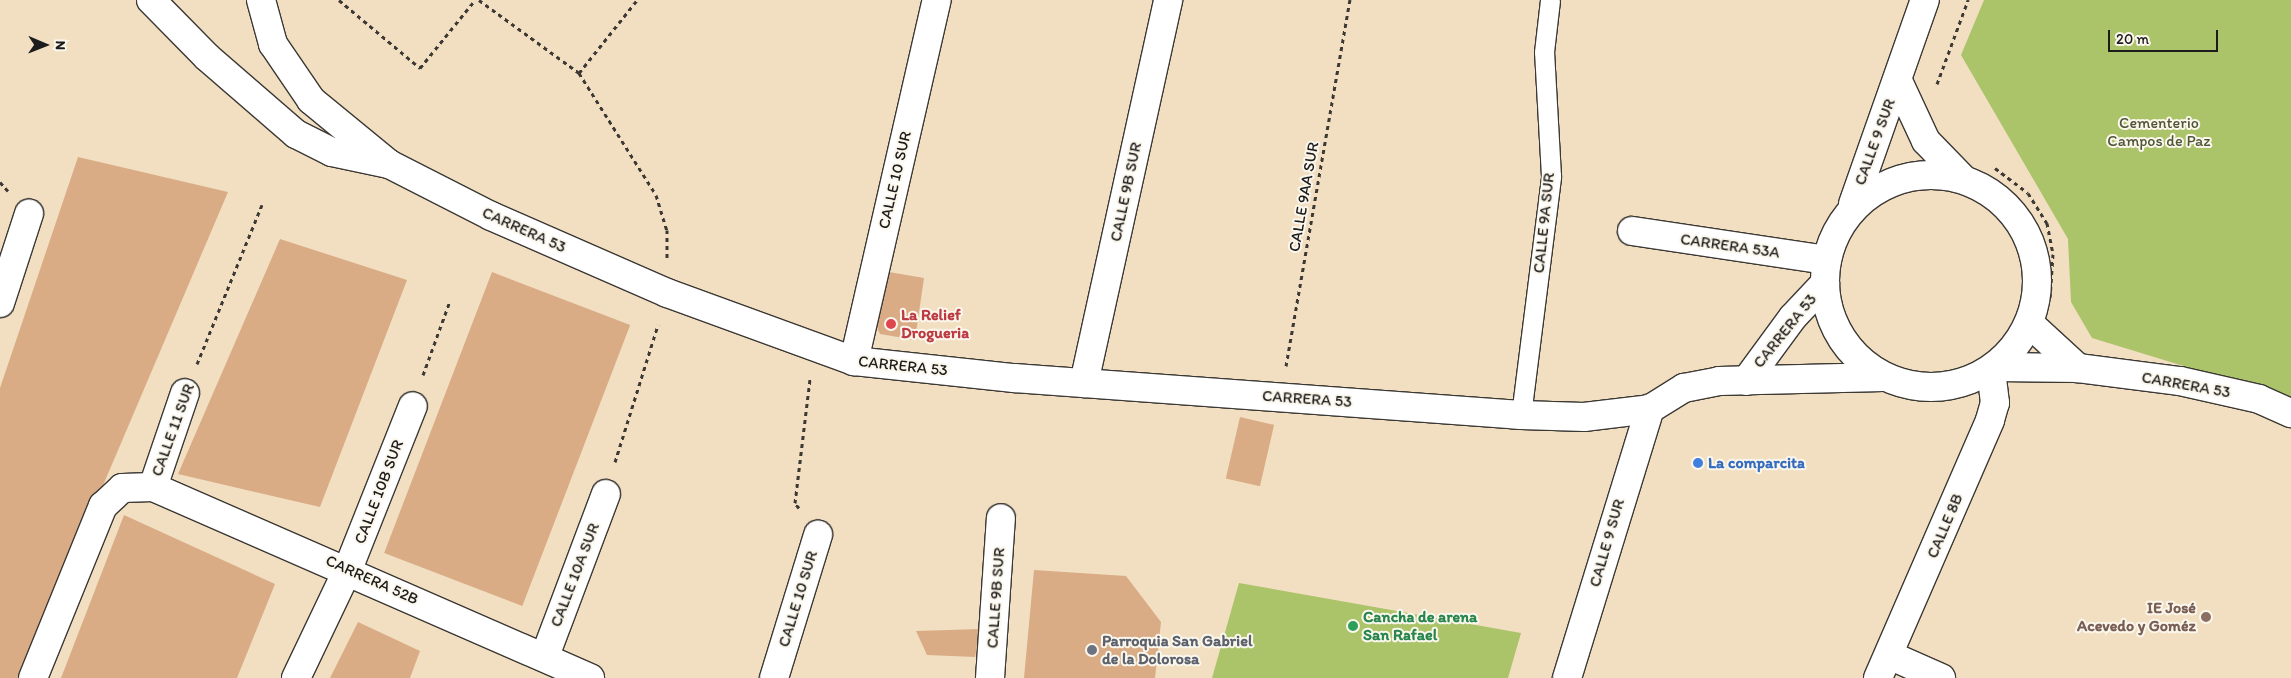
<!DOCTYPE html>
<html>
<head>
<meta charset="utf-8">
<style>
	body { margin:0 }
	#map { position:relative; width:2291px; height:678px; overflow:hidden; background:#f2dfc1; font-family:Itim,sans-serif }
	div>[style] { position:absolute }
	.green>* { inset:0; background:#abc369 }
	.building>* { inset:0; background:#d9ac86; transform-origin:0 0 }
	.path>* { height:3px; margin-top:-1.5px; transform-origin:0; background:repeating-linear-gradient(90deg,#3c3935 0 4px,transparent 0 8px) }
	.roads { filter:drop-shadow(1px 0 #3c3935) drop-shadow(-1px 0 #3c3935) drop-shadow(0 1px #3c3935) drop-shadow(0 -1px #3c3935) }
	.service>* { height:19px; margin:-9.5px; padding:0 9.5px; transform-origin:9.5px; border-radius:9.5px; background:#fff }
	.minor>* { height:28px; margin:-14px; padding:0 14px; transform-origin:14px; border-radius:14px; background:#fff }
	.tertiary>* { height:28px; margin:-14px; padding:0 14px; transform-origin:14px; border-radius:14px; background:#fff }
	.secondary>* { height:28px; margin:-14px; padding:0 14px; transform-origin:14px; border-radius:14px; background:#fff }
	.secondary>.ring { margin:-14px; padding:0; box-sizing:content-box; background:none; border:28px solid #fff; border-radius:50% }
	.dots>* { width:14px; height:14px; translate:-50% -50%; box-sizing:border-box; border:2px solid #fbf7ec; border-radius:50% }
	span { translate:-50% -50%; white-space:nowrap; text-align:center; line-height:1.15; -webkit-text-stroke:4px #fbf7ec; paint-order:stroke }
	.park-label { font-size:16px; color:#4e5637 }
	.street-label { font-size:16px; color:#1c1c1c }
	.health-label { font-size:16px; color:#be3a42; font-weight:700 }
	.left { translate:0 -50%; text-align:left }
	.shop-label { font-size:16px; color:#366cbe; font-weight:700 }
	.education-label { font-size:16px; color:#785e54; font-weight:700 }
	.right { translate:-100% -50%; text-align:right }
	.leisure-label { font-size:16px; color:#27864d; font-weight:700 }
	.worship-label { font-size:16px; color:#5b616d; font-weight:700 }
	.north { position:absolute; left:20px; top:20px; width:50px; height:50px; -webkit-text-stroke:4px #fbf7ec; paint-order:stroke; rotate:91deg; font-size:14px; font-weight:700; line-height:20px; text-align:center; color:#1c1c1c }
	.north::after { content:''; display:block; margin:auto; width:18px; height:22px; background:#1c1c1c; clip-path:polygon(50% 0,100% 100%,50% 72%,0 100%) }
	.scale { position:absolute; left:2108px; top:30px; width:110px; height:22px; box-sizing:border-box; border:2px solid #1c1c1c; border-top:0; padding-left:6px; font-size:15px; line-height:18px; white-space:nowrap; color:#1c1c1c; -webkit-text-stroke:4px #fbf7ec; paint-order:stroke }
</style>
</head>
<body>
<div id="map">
	<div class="green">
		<div style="clip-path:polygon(1984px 0,2291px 0,2291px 406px,2272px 393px,2092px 338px,2071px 302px,2068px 239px,1961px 55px)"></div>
		<div style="clip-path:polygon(1239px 583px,1521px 633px,1508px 678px,1212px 678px)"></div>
	</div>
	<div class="building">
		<div style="clip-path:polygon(78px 157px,228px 192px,21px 678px,0 678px,0 388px)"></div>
		<div style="clip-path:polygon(280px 239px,407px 280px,320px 507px,178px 474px)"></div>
		<div style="clip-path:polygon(883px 271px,924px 278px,915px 340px,880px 334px,875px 323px)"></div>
		<div style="left:492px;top:272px;width:148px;height:301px;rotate:21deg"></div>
		<div style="left:1240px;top:417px;width:35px;height:63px;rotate:13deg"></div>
		<div style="clip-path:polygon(124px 515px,275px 584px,237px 678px,61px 678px)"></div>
		<div style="clip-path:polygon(1034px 570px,1126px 576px,1161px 622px,1155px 678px,1024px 678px)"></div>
		<div style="clip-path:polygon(358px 622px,420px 651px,410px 678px,330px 678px)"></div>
		<div style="clip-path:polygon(980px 629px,975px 657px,927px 655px,916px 631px)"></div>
	</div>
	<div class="path">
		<div style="left:339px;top:0;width:106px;rotate:40deg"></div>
		<div style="left:420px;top:68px;width:87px;rotate:-51deg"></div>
		<div style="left:479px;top:0;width:124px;rotate:36.1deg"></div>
		<div style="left:579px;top:73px;width:144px;rotate:57.7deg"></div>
		<div style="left:656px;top:195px;width:37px;rotate:73deg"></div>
		<div style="left:667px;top:230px;width:28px;rotate:90deg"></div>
		<div style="left:579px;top:73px;width:93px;rotate:-51.5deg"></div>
		<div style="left:1937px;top:84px;width:90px;rotate:-69.7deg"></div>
		<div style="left:1995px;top:168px;width:41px;rotate:37.1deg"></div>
		<div style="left:2028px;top:193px;width:36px;rotate:58deg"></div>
		<div style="left:2047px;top:223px;width:32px;rotate:79deg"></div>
		<div style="left:2053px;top:254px;width:45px;rotate:93.8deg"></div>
		<div style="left:0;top:182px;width:12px;rotate:48deg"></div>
		<div style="left:197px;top:364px;width:172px;rotate:-67.8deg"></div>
		<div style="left:1286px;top:366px;width:372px;rotate:-80.1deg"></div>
		<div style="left:423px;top:375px;width:79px;rotate:-70deg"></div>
		<div style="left:615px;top:462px;width:144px;rotate:-72.6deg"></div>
		<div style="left:799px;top:508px;width:6px;rotate:-129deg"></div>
		<div style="left:795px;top:503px;width:125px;rotate:-83.1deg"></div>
	</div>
	<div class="roads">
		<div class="service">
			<div style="left:1521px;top:415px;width:241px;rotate:-82.8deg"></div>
			<div style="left:1551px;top:176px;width:124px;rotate:-93.2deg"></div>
			<div style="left:1544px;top:52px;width:52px;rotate:-83.4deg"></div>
		</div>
		<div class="minor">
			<div style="left:261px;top:0;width:46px;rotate:74.7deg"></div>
			<div style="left:273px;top:44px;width:68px;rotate:55.8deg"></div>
			<div style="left:311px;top:100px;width:101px;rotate:39.4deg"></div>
			<div style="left:1632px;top:231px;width:197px;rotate:8.5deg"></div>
			<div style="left:0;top:303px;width:94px;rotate:-72deg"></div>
			<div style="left:854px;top:361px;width:370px;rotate:-77.1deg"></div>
			<div style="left:1084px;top:383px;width:392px;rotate:-77.6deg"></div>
			<div style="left:153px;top:487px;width:99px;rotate:-71.2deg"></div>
			<div style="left:1889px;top:655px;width:57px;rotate:23.9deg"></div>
			<div style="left:545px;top:656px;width:173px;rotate:-69.4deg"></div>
			<div style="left:33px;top:678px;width:186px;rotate:-67.9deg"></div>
			<div style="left:103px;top:506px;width:26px;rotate:-43deg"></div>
			<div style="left:122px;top:488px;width:31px;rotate:-2deg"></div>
			<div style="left:153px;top:487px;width:477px;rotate:23.6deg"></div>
			<div style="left:296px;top:678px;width:121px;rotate:-64.5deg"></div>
			<div style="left:348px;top:569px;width:175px;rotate:-68.3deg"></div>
			<div style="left:774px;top:678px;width:150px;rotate:-72.9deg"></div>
			<div style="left:990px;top:678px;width:160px;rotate:-86.1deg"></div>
			<div style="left:1878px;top:678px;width:281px;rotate:-66.5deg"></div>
			<div style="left:1990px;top:420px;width:18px;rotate:-74deg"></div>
			<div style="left:1995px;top:403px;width:33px;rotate:-97deg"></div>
		</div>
		<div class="tertiary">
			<div style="left:151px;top:0;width:80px;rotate:45.5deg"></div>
			<div style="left:207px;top:57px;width:118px;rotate:40.9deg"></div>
			<div style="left:296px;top:134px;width:40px;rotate:26.6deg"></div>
			<div style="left:332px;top:152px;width:58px;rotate:11.9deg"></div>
			<div style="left:389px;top:164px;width:114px;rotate:27deg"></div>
			<div style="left:491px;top:216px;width:192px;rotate:23.6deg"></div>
			<div style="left:667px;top:293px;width:199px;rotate:20deg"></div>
			<div style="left:854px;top:361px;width:161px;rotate:6.1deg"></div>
			<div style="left:1014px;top:378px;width:508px;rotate:4.17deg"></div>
			<div style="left:1521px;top:415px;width:63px;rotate:1.8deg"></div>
			<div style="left:1584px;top:417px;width:66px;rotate:-6.9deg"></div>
			<div style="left:2029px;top:323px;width:67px;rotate:42.6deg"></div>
			<div style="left:1996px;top:367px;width:82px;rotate:0.7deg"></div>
			<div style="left:2078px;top:368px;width:103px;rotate:7.3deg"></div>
			<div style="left:2180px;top:381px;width:81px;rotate:12.8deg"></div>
			<div style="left:2259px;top:399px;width:35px;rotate:24deg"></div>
		</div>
		<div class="secondary">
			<div style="left:1898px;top:81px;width:66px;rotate:65deg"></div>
			<div style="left:1926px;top:141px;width:53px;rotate:45.8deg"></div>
			<div class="ring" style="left:1825px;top:175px;width:184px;height:184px"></div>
			<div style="left:1853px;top:204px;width:216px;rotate:-70.6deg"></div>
			<div style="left:1746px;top:381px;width:79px;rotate:-53.7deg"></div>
			<div style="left:1793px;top:317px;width:47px;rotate:-46.7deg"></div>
			<div style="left:1567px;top:678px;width:282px;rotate:-72.9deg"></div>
			<div style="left:1650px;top:409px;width:40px;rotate:-32deg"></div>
			<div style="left:1684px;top:388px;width:36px;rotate:-11deg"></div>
			<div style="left:1719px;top:381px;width:164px;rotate:-1.4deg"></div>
		</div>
	</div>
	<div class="dots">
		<div style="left:891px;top:324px;background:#e0444e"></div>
		<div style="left:1698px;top:463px;background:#3f7fe0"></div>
		<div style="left:2206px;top:617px;background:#8d6e63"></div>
		<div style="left:1353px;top:626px;background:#2e9e5b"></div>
		<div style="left:1092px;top:650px;background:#6b7280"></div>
	</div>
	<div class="park-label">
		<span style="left:2159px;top:132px">Cementerio<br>Campos de Paz</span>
	</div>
	<div class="street-label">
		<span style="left:1875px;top:142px;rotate:-70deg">CALLE 9 SUR</span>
		<span style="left:895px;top:180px;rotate:-77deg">CALLE 10 SUR</span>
		<span style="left:1126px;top:192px;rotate:-78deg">CALLE 9B SUR</span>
		<span style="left:1304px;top:197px;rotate:-80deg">CALLE 9AA SUR</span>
		<span style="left:1544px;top:223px;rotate:-84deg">CALLE 9A SUR</span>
		<span style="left:524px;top:230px;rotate:24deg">CARRERA 53</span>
		<span style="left:1730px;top:246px;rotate:8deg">CARRERA 53A</span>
		<span style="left:1785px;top:331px;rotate:-51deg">CARRERA 53</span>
		<span style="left:903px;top:366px;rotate:6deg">CARRERA 53</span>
		<span style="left:2186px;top:385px;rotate:10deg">CARRERA 53</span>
		<span style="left:1307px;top:399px;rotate:4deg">CARRERA 53</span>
		<span style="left:173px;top:430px;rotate:-70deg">CALLE 11 SUR</span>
		<span style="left:379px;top:492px;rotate:-69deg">CALLE 10B SUR</span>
		<span style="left:1945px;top:526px;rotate:-67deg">CALLE 8B</span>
		<span style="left:1607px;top:543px;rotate:-74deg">CALLE 9 SUR</span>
		<span style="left:575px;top:575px;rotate:-69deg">CALLE 10A SUR</span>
		<span style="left:372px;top:580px;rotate:24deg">CARRERA 52B</span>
		<span style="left:996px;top:598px;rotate:-86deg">CALLE 9B SUR</span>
		<span style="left:798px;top:599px;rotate:-73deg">CALLE 10 SUR</span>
	</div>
	<div class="health-label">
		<span class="left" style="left:901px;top:324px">La Relief<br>Drogueria</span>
	</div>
	<div class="shop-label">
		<span class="left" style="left:1708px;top:463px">La comparcita</span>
	</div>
	<div class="education-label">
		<span class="right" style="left:2196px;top:617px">IE José<br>Acevedo y Goméz</span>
	</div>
	<div class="leisure-label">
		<span class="left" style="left:1363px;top:626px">Cancha de arena<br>San Rafael</span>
	</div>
	<div class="worship-label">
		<span class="left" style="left:1102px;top:650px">Parroquia San Gabriel<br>de la Dolorosa</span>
	</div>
	<div class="north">N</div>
	<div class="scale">20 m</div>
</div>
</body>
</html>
